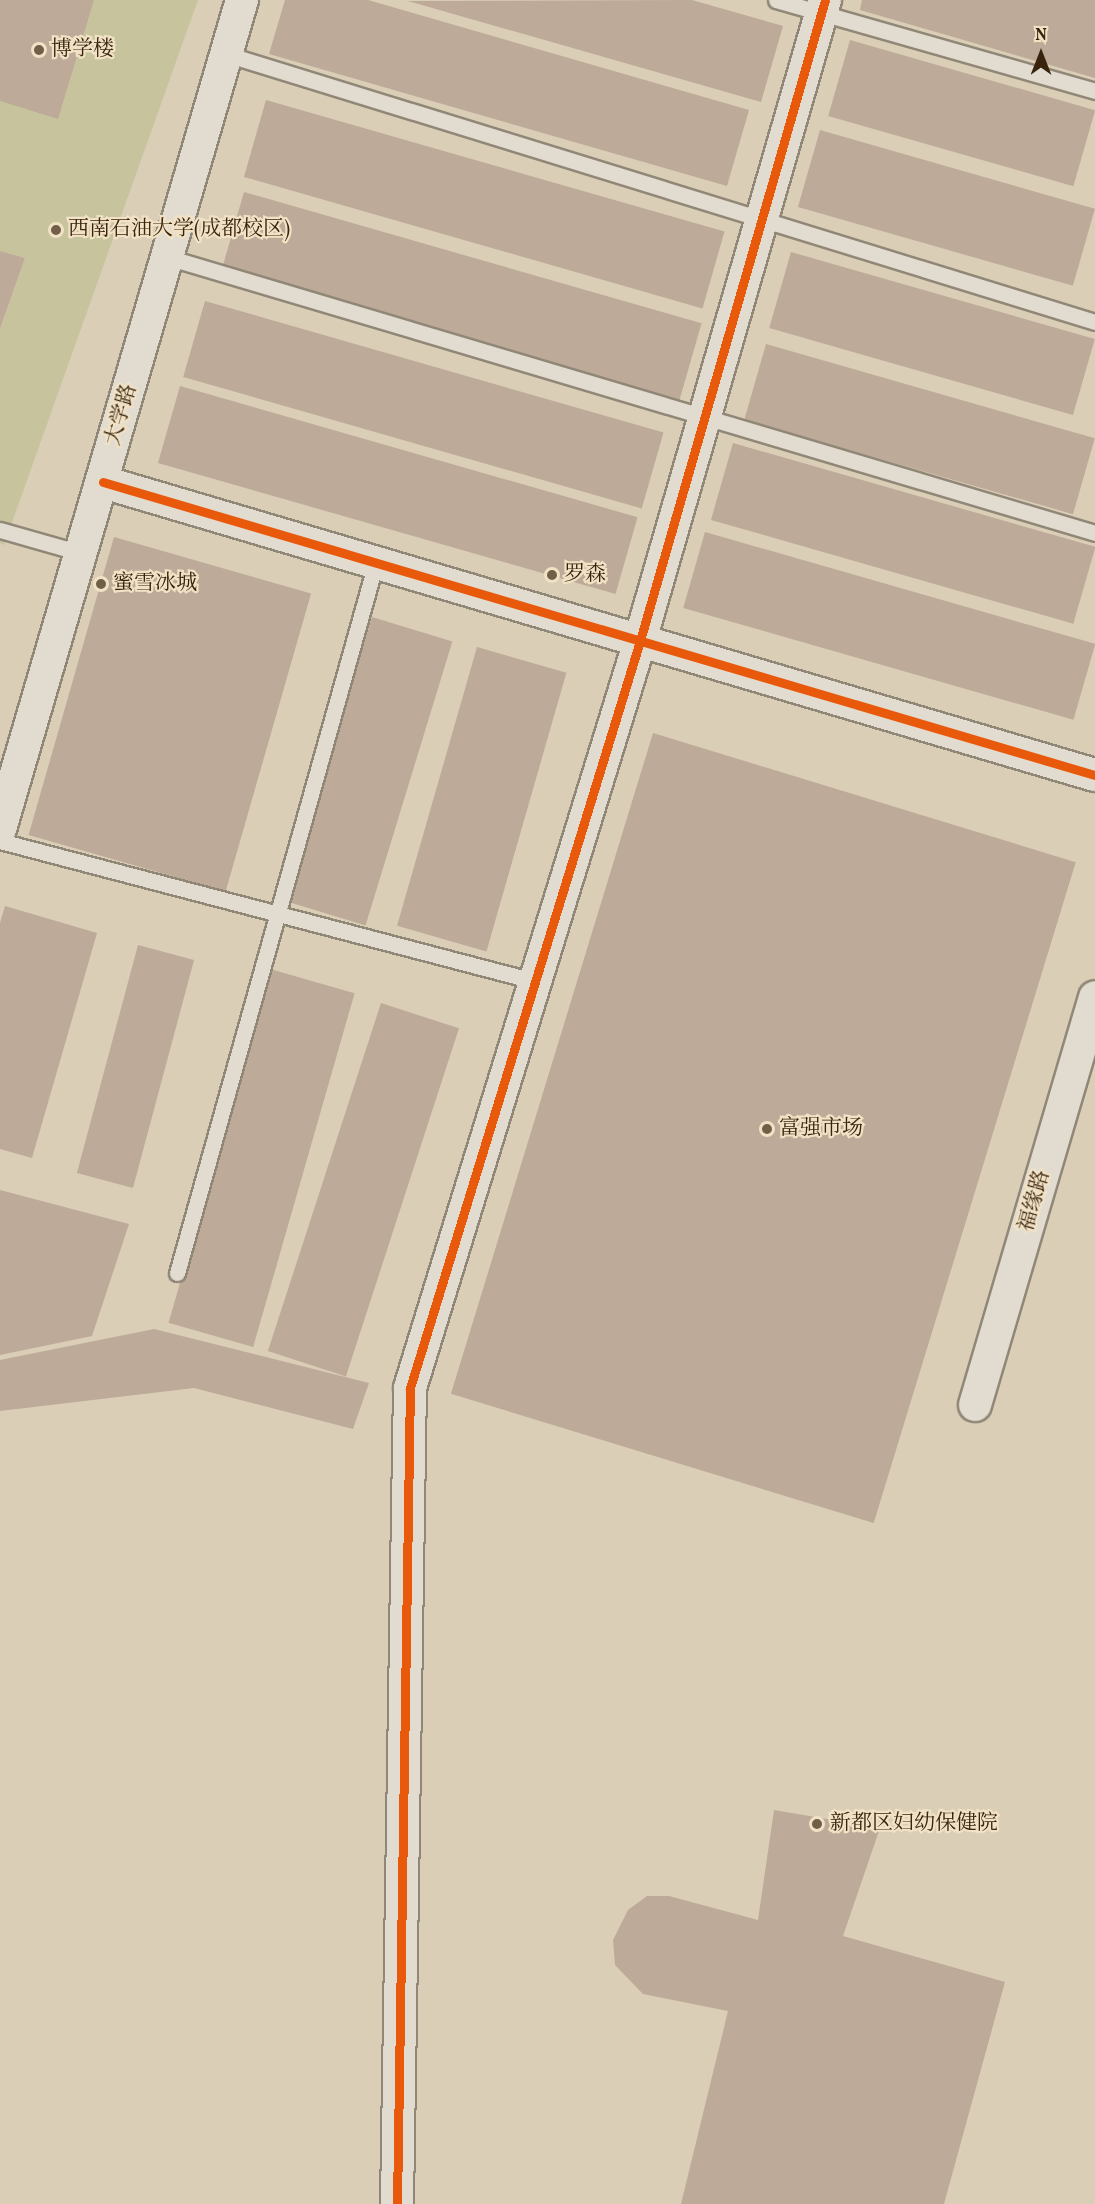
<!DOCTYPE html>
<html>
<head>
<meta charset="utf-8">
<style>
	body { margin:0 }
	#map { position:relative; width:1095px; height:2204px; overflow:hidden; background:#daceb7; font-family:Vollkorn,"Noto Serif SC",serif }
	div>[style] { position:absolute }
	.green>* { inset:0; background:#c7c49d }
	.building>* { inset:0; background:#bdaa98; transform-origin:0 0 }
	.roads { filter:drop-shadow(2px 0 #918777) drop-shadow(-2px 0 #918777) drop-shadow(0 2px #918777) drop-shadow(0 -2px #918777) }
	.lane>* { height:15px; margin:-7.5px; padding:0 7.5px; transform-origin:7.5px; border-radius:7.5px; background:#e2dcd0 }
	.street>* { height:32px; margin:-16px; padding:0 16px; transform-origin:16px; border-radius:16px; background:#e2dcd0 }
	.cycleway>* { height:9px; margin:-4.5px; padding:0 4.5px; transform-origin:4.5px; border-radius:4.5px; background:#e8590c }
	.dots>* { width:16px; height:16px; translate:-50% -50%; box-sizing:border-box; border:3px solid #f1e2c6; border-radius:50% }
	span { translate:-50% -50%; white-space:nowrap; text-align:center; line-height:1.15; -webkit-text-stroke:4.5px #f1e2c6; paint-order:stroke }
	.poi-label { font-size:21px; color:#39230c }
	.left { translate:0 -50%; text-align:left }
	.street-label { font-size:21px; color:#39230c }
	.north { position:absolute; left:1011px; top:24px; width:60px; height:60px; -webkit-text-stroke:4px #f1e2c6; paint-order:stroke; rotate:0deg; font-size:16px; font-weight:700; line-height:24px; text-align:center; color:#39230c }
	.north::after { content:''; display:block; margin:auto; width:21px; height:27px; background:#39230c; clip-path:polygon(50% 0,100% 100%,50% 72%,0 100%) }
</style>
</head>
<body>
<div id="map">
	<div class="green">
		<div style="clip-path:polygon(94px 0,198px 0,4px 545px,0 543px,0 330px,25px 258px,0 251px,0 101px)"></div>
	</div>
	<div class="building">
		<div style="clip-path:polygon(0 0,94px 0,58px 119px,0 101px)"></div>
		<div style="clip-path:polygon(285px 0,368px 0,749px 110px,727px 186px,269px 54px)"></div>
		<div style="clip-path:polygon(692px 0,783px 26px,761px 102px,408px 1px)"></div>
		<div style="clip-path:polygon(862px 0,1095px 0,1095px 78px,860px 10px)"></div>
		<div style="left:850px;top:40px;width:255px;height:79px;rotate:16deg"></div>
		<div style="left:266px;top:100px;width:477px;height:80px;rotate:16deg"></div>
		<div style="left:820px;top:130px;width:286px;height:80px;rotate:16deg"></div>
		<div style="left:244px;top:192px;width:476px;height:80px;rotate:16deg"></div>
		<div style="clip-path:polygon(0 251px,25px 258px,0 329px)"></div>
		<div style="left:791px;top:252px;width:316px;height:79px;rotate:16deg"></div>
		<div style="left:205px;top:301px;width:477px;height:79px;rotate:16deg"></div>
		<div style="left:766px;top:344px;width:342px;height:79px;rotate:16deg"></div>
		<div style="left:180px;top:386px;width:476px;height:80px;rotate:16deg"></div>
		<div style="left:733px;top:443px;width:377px;height:80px;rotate:16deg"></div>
		<div style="left:705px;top:532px;width:406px;height:79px;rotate:16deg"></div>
		<div style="left:114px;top:537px;width:205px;height:310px;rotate:16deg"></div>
		<div style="left:372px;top:617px;width:84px;height:297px;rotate:17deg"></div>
		<div style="left:477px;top:647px;width:93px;height:290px;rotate:16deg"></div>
		<div style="left:653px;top:733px;width:442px;height:691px;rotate:17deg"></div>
		<div style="clip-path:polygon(5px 906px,97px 933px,32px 1158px,0 1149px,0 923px)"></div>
		<div style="left:138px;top:945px;width:58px;height:236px;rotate:15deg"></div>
		<div style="left:270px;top:969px;width:88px;height:368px;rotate:16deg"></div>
		<div style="left:381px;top:1003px;width:82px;height:366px;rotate:18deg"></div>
		<div style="clip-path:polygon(0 1190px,129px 1224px,92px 1336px,0 1355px)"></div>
		<div style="clip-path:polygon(154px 1329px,369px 1383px,353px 1429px,194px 1388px,0 1411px,0 1360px)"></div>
		<div style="clip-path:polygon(774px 1810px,880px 1828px,843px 1936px,1005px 1982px,944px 2204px,681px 2204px,728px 2011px,643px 1994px,615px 1965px,613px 1940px,628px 1910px,647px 1896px,669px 1896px,758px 1920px)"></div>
	</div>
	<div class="roads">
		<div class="lane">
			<div style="left:776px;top:0;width:332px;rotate:15.9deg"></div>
			<div style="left:226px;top:54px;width:909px;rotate:17.14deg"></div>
			<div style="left:167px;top:257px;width:968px;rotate:16.56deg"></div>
			<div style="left:0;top:530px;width:84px;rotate:15.9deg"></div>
			<div style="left:0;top:841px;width:552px;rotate:14.69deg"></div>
			<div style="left:177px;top:1273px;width:738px;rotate:-74.36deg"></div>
		</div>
		<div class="street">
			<div style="left:103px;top:482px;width:1034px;rotate:16.46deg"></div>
			<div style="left:0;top:829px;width:864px;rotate:-73.73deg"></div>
			<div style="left:975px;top:1405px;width:425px;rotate:-73.6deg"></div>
			<div style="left:397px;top:2204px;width:816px;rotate:-89.09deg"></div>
			<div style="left:410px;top:1388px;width:778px;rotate:-72.89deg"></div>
			<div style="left:639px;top:644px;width:670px;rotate:-73.89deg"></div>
		</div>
	</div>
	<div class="cycleway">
		<div style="left:103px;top:482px;width:1034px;rotate:16.46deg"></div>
		<div style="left:397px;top:2204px;width:816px;rotate:-89.09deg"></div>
		<div style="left:410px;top:1388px;width:778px;rotate:-72.89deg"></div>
		<div style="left:639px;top:644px;width:670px;rotate:-73.89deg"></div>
	</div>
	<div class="dots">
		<div style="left:39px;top:50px;background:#715f48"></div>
		<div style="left:56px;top:230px;background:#715f48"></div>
		<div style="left:552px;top:575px;background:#715f48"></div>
		<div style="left:101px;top:584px;background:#715f48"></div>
		<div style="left:767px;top:1129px;background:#715f48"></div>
		<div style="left:817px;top:1824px;background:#715f48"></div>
	</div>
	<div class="poi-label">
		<span class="left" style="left:51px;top:50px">博学楼</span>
		<span class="left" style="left:68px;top:230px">西南石油大学(成都校区)</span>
		<span class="left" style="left:564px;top:575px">罗森</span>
		<span class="left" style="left:113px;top:584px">蜜雪冰城</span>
		<span class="left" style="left:779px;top:1129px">富强市场</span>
		<span class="left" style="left:830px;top:1824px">新都区妇幼保健院</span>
	</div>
	<div class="street-label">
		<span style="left:122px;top:415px;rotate:-74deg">大学路</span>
		<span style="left:1035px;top:1201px;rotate:-74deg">福缘路</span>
	</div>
	<div class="north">N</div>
</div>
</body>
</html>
